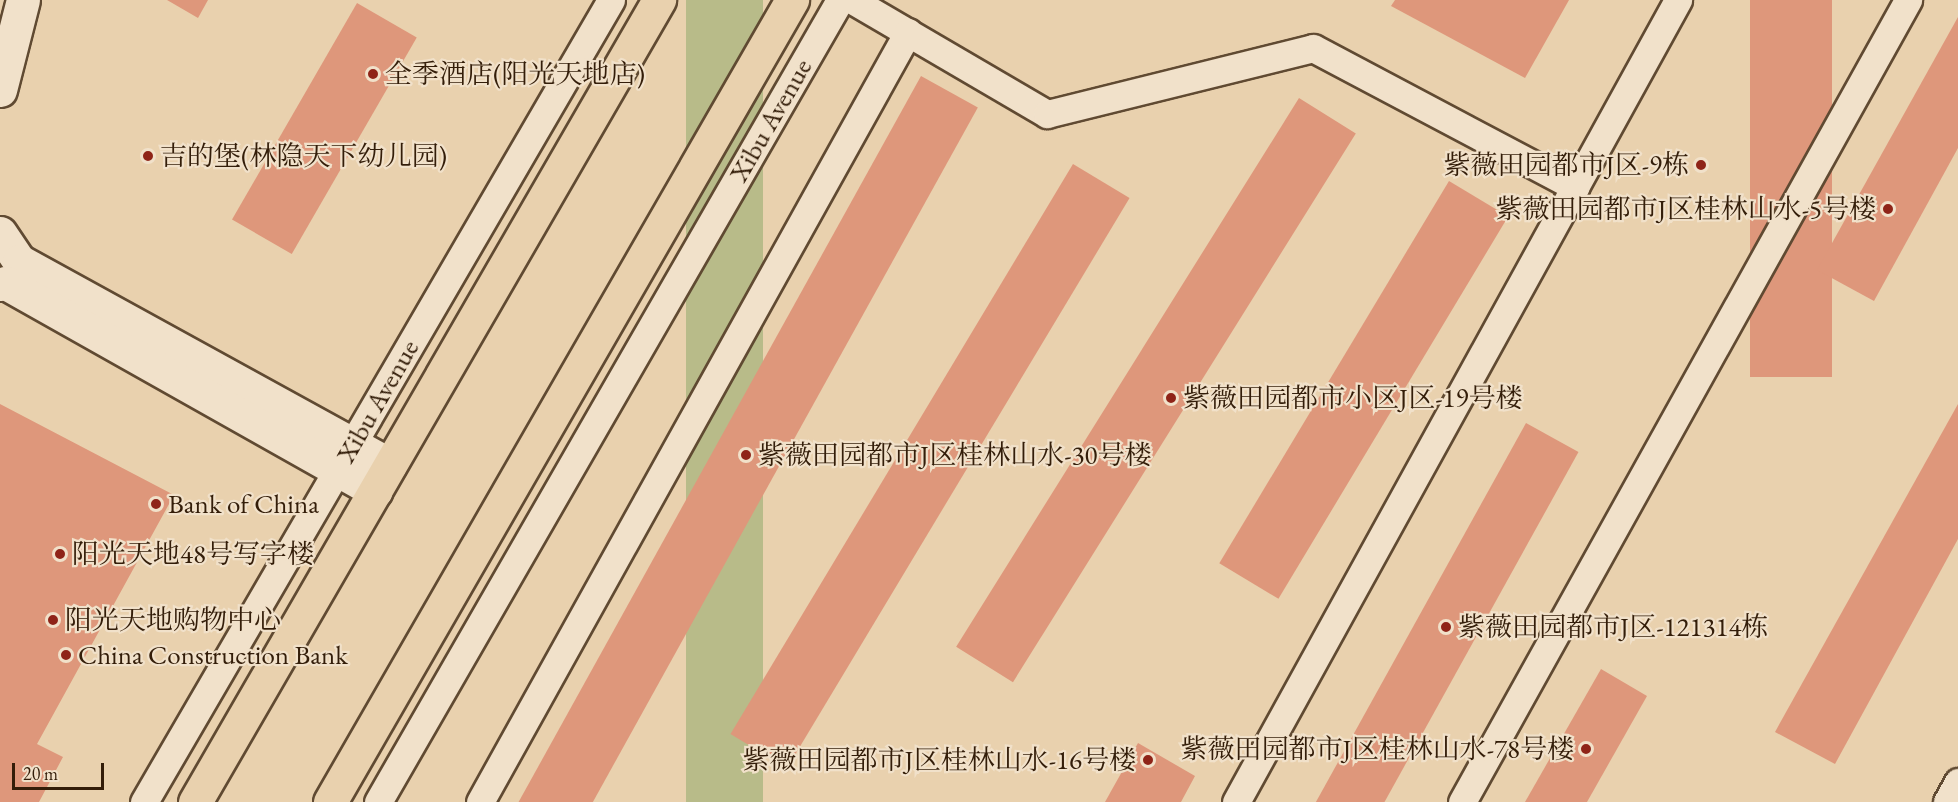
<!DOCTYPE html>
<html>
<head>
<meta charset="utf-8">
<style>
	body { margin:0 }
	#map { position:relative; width:1958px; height:802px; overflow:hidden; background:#e9d1ae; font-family:"EB Garamond","Noto Serif SC",serif }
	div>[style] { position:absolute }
	.green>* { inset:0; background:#b8bb89; transform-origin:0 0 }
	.building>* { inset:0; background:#de977b; transform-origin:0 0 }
	.roads { filter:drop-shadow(2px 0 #604a32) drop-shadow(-2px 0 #604a32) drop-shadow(0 2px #604a32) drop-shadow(0 -2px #604a32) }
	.minor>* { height:27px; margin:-13.5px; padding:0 13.5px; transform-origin:13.5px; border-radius:13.5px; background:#f1e1ca }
	.tertiary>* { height:33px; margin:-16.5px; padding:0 16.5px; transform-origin:16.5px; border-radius:16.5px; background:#f1e1ca }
	.primary>* { height:33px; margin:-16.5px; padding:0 16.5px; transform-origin:16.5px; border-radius:16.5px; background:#e9d1ae }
	.dots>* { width:16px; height:16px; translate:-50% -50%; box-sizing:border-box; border:3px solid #f1e1ca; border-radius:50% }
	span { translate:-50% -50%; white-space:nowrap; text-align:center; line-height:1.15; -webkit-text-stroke:4.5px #f1e1ca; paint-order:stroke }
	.poi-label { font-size:27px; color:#331d09 }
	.left { translate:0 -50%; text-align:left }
	.right { translate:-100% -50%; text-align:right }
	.street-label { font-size:27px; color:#331d09 }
	.scale { position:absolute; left:12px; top:763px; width:92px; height:27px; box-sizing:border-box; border:3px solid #331d09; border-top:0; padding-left:8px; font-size:18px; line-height:21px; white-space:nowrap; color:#331d09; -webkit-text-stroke:4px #f1e1ca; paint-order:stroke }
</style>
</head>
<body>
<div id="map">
	<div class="green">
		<div style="left:686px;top:0;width:77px;height:927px"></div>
	</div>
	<div class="building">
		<div style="clip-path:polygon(167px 0,208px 0,198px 18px)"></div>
		<div style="clip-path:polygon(1395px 0,1569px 0,1525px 78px,1391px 6px)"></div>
		<div style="left:1750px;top:0;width:82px;height:377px"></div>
		<div style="left:357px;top:3px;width:69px;height:250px;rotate:30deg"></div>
		<div style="clip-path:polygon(1958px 17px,1958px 148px,1874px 301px,1817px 270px)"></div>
		<div style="left:921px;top:76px;width:65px;height:832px;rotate:29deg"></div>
		<div style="left:1299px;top:98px;width:67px;height:647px;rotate:32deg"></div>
		<div style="left:1073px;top:164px;width:66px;height:665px;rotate:31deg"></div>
		<div style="left:1449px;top:181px;width:69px;height:446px;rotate:31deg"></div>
		<div style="clip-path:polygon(0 404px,174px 495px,37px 744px,63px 757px,39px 802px,0 802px)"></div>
		<div style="clip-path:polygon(1958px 404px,1958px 539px,1835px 764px,1775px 732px)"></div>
		<div style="left:1526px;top:423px;width:60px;height:435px;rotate:29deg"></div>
		<div style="clip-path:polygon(1601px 669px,1647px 696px,1587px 802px,1525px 802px)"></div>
		<div style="clip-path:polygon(1138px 743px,1195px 776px,1181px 802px,1105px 802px)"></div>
	</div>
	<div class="roads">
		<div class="minor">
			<div style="left:852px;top:0;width:226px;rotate:30.3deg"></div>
			<div style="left:1047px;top:114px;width:274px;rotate:-13.9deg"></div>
			<div style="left:1313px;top:48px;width:297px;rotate:27.9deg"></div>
			<div style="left:144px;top:802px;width:928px;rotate:-59.79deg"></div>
			<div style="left:378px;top:802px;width:926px;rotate:-60.06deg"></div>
			<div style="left:480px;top:802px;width:881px;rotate:-60.93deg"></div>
			<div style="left:1236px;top:802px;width:916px;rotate:-61.14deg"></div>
			<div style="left:1462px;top:802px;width:918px;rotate:-60.92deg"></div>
			<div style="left:1947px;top:802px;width:23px;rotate:-61deg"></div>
		</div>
		<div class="tertiary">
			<div style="left:0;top:90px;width:93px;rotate:-75.7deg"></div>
			<div style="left:0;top:233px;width:34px;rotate:56deg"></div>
			<div style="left:19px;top:261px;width:423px;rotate:28.8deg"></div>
			<div style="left:0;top:284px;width:6px;rotate:-9deg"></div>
			<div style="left:6px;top:283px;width:424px;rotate:29.4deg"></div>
		</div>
		<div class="primary">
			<div style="left:195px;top:802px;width:927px;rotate:-59.95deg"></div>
			<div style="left:330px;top:802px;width:926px;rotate:-60.06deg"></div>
		</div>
	</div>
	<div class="dots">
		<div style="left:373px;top:74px;background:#8f2418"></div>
		<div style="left:148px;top:156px;background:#8f2418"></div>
		<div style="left:1701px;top:165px;background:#8f2418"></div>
		<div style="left:1888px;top:209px;background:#8f2418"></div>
		<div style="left:1171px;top:398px;background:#8f2418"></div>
		<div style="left:746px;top:455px;background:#8f2418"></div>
		<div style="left:156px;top:504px;background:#8f2418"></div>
		<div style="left:60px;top:554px;background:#8f2418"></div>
		<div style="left:53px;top:620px;background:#8f2418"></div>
		<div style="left:1446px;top:627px;background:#8f2418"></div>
		<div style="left:66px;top:655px;background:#8f2418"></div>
		<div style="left:1586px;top:749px;background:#8f2418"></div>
		<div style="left:1148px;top:760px;background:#8f2418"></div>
	</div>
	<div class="poi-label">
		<span class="left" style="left:385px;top:74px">全季酒店(阳光天地店)</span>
		<span class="left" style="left:160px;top:156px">吉的堡(林隐天下幼儿园)</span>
		<span class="right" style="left:1689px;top:165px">紫薇田园都市J区-9栋</span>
		<span class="right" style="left:1876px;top:209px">紫薇田园都市J区桂林山水-5号楼</span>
		<span class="left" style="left:1183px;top:398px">紫薇田园都市小区J区-19号楼</span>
		<span class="left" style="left:758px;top:455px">紫薇田园都市J区桂林山水-30号楼</span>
		<span class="left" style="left:168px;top:504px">Bank of China</span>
		<span class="left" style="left:72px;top:554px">阳光天地48号写字楼</span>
		<span class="left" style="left:65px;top:620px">阳光天地购物中心</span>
		<span class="left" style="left:1458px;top:627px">紫薇田园都市J区-121314栋</span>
		<span class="left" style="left:78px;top:655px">China Construction Bank</span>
		<span class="right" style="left:1574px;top:749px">紫薇田园都市J区桂林山水-78号楼</span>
		<span class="right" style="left:1136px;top:760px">紫薇田园都市J区桂林山水-16号楼</span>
	</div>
	<div class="street-label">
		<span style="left:770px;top:120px;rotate:-60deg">Xibu Avenue</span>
		<span style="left:377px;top:401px;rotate:-60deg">Xibu Avenue</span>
	</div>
	<div class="scale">20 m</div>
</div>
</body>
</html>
